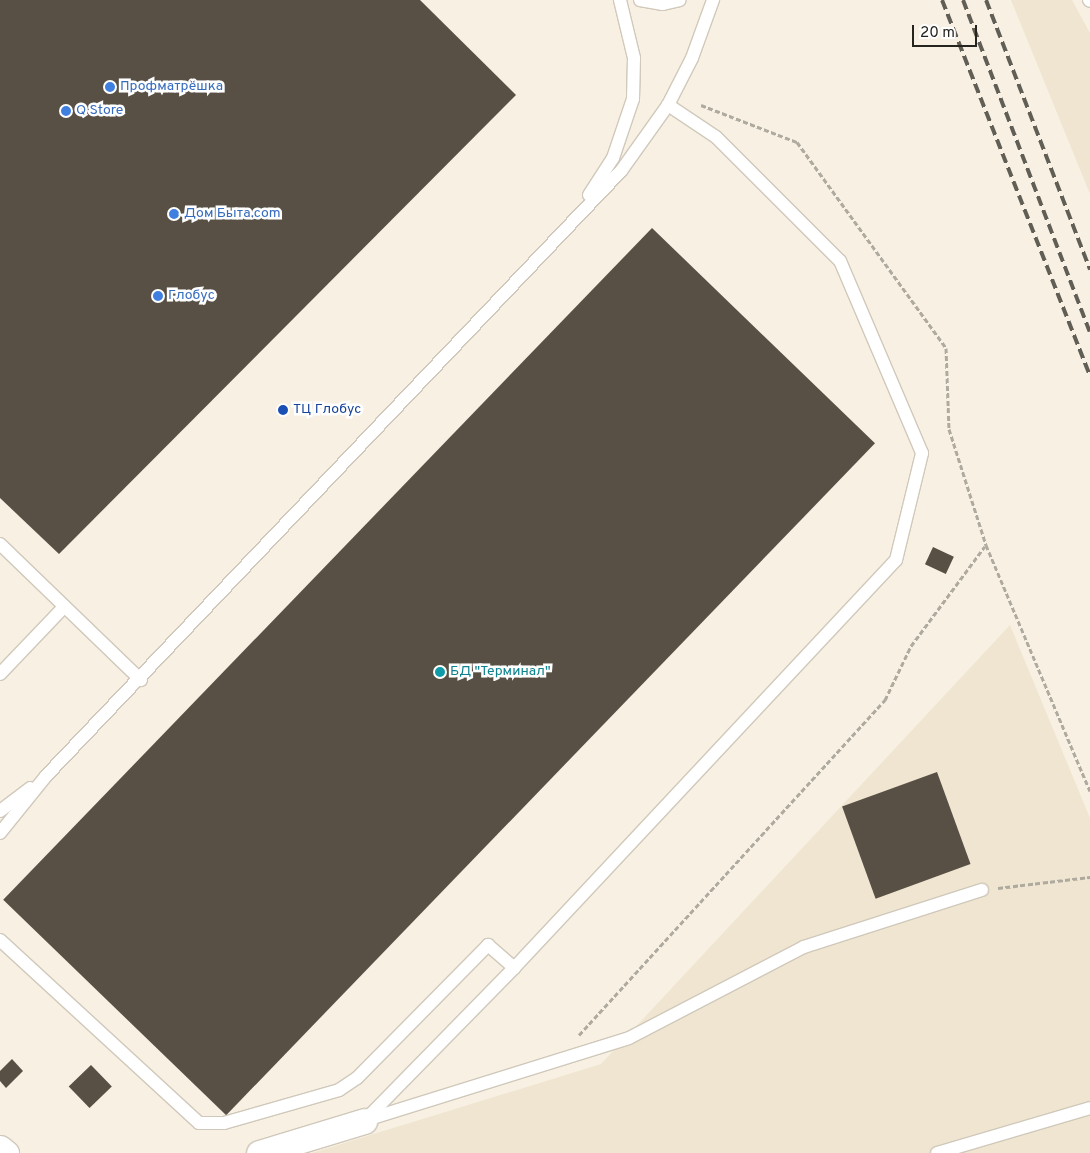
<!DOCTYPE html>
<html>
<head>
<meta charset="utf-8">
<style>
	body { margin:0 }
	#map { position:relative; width:1090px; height:1153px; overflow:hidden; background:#f8f1e3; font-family:Overpass,sans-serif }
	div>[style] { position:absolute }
	.built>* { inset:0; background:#f0e5d0 }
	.building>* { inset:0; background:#585045; transform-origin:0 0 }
	.path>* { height:3px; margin-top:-1.5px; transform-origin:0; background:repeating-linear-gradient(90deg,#afaa9f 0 5px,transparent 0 7.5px) }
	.roads { filter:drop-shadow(1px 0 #d0c9bb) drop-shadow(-1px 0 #d0c9bb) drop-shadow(0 1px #d0c9bb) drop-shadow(0 -1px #d0c9bb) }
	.lane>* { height:12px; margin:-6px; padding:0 6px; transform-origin:6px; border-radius:6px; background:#fff }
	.street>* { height:25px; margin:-12.5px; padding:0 12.5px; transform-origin:12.5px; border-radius:12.5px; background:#fff }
	.rail>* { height:4px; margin-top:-2px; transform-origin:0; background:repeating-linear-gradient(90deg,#615e55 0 10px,transparent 0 15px) }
	.dots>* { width:14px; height:14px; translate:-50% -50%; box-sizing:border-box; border:2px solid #fff; border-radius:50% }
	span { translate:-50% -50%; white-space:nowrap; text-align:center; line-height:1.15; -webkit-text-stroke:5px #fff; paint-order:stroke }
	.shop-label { font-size:14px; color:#366cbe }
	.left { translate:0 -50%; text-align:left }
	.transit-label { font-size:14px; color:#164399 }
	.culture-label { font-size:14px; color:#0d838f }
	.scale { position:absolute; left:912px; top:25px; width:65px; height:22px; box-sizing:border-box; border:2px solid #26241e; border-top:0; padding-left:6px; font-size:15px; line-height:18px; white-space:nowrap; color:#26241e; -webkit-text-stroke:4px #fff; paint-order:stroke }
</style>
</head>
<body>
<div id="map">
	<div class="built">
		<div style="clip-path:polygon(1011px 0,1072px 0,1090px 33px,1090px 194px)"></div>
		<div style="clip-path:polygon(1010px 625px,1090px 818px,1090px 1153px,312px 1153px,601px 1064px)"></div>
	</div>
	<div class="building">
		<div style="clip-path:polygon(0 0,420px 0,516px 95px,59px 554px,0 498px)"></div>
		<div style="left:652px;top:228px;width:310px;height:934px;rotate:44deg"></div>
		<div style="left:933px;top:547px;width:23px;height:19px;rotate:25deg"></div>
		<div style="left:937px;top:772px;width:98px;height:101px;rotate:70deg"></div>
		<div style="clip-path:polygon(12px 1059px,23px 1071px,6px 1088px,0 1081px,0 1071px)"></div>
		<div style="left:91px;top:1065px;width:30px;height:31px;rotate:46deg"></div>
	</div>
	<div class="path">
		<div style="left:701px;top:105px;width:103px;rotate:21.1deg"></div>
		<div style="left:797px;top:142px;width:254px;rotate:54.1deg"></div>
		<div style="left:946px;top:348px;width:81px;rotate:87.9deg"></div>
		<div style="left:949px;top:429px;width:122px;rotate:72.3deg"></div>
		<div style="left:986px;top:545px;width:267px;rotate:67.1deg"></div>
		<div style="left:998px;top:888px;width:93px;rotate:-6.8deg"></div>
		<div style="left:579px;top:1035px;width:454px;rotate:-47.6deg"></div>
		<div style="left:885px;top:700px;width:60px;rotate:-64.3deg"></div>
		<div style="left:911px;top:646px;width:124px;rotate:-53.5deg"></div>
	</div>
	<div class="roads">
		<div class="lane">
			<div style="left:640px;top:0;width:23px;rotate:10deg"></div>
			<div style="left:663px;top:4px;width:17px;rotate:-13deg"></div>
			<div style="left:1089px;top:0;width:1px;rotate:45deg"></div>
			<div style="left:589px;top:195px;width:44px;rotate:-57deg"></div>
			<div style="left:613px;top:158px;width:62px;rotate:-71.3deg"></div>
			<div style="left:633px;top:99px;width:41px;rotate:-88.6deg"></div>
			<div style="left:634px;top:58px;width:60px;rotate:-103.6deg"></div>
			<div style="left:0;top:544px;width:196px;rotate:44deg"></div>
			<div style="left:0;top:674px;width:91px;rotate:-46.3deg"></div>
			<div style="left:0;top:811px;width:38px;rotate:-37deg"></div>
			<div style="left:0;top:833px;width:73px;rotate:-51.1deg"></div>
			<div style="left:46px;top:776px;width:835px;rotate:-46.46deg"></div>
			<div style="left:621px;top:171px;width:81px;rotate:-54.5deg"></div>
			<div style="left:668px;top:105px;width:53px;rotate:-62.9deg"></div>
			<div style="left:692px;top:58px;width:62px;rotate:-70.1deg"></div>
			<div style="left:0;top:940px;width:270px;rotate:42.6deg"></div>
			<div style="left:199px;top:1123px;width:25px"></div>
			<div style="left:224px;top:1123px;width:120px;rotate:-16deg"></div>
			<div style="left:339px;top:1090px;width:22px;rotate:-34deg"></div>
			<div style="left:357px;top:1078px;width:187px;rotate:-45.4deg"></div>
			<div style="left:488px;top:945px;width:35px;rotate:41deg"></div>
			<div style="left:514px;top:968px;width:214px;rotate:134.4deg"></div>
			<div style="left:514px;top:968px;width:559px;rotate:-46.89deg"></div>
			<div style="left:896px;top:560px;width:110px;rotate:-76.3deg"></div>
			<div style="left:922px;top:453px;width:209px;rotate:-113.1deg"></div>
			<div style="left:840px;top:261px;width:175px;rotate:-135deg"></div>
			<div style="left:716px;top:137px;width:58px;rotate:-146.3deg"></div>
			<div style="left:366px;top:1120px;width:275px;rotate:-17.3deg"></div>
			<div style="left:629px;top:1038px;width:197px;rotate:-27.5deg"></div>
			<div style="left:804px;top:947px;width:187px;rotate:-17.8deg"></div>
			<div style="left:937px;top:1153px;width:159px;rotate:-16.4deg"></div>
		</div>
		<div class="street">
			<div style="left:0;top:1148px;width:8px;rotate:40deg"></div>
			<div style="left:259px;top:1153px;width:110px;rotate:-16.9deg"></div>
		</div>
	</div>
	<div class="rail">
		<div style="left:942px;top:0;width:403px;rotate:68.5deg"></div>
		<div style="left:963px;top:0;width:355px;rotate:69.1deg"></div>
		<div style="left:986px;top:0;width:289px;rotate:68.9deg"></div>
	</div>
	<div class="dots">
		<div style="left:110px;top:87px;background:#3f7fe0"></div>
		<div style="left:66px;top:111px;background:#3f7fe0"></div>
		<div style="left:174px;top:214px;background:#3f7fe0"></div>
		<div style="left:158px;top:296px;background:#3f7fe0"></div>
		<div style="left:283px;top:410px;background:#1a4fb4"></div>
		<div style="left:440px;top:672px;background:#0f9aa8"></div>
	</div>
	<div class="shop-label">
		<span class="left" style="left:120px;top:87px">Профматрёшка</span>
		<span class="left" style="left:76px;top:111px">Q Store</span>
		<span class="left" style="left:184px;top:214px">Дом Быта.com</span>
		<span class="left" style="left:168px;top:296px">Глобус</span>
	</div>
	<div class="transit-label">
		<span class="left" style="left:293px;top:410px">ТЦ Глобус</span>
	</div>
	<div class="culture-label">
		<span class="left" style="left:450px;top:672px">БД "Терминал"</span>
	</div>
	<div class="scale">20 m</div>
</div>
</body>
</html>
